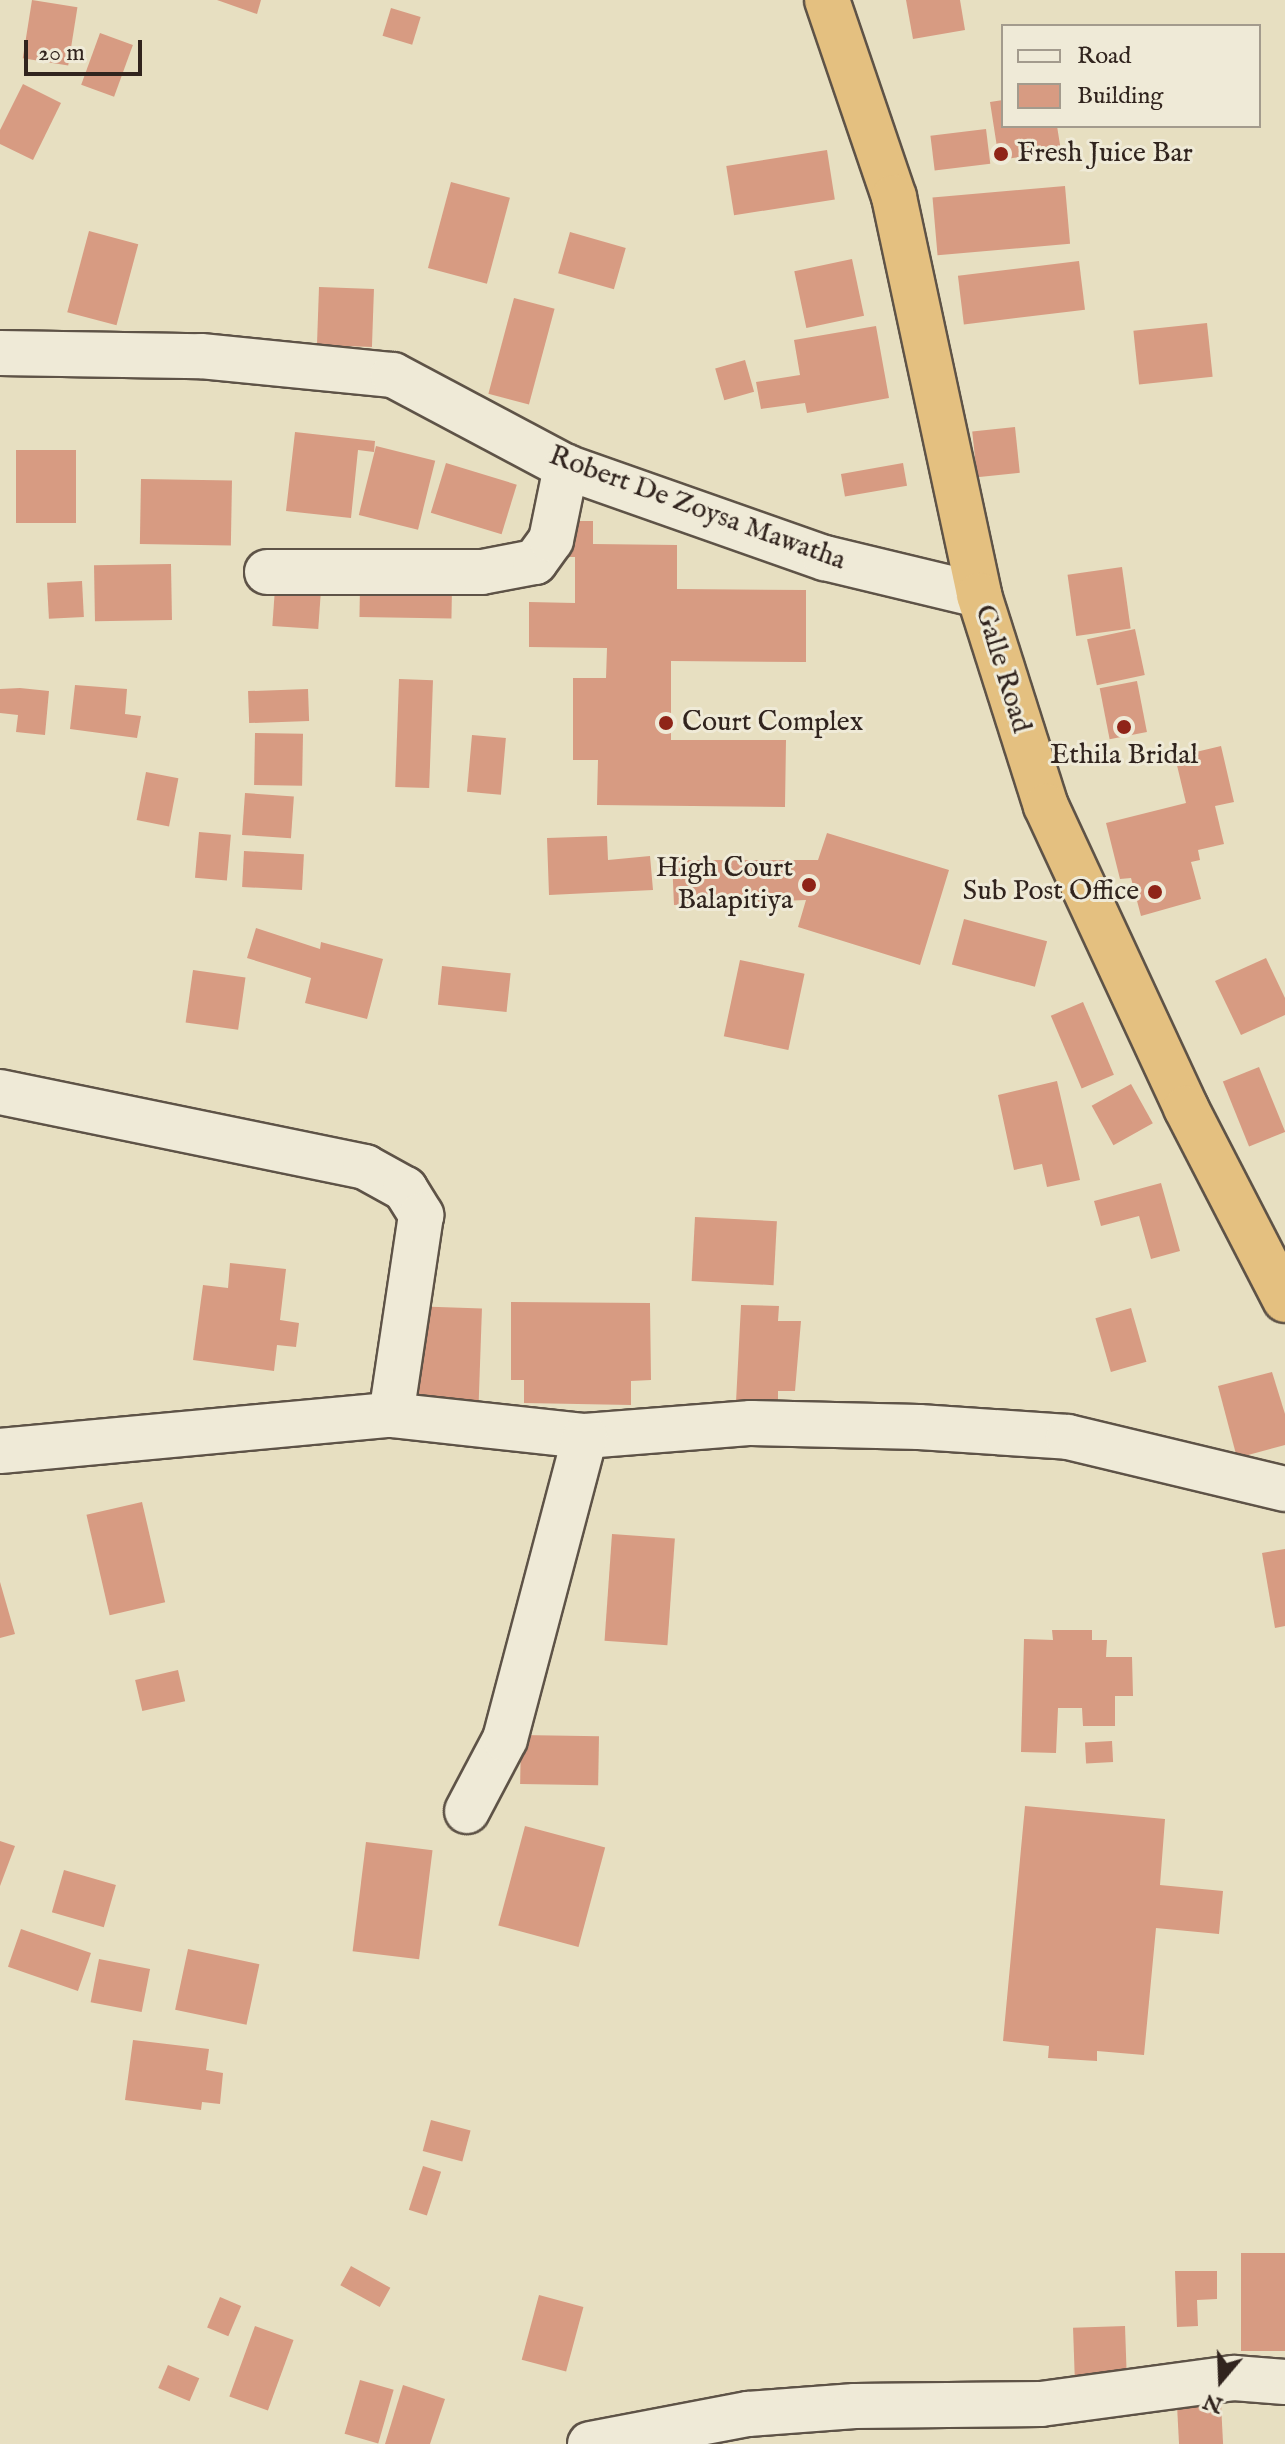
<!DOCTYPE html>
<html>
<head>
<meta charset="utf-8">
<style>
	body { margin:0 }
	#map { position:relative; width:1285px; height:2444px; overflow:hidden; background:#e7dfc1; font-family:"IM FELL English",serif }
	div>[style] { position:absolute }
	.building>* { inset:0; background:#d79b82; transform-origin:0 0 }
	.roads { filter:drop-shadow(2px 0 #5e5347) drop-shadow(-2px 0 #5e5347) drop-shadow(0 2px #5e5347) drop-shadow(0 -2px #5e5347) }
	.street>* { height:44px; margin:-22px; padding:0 22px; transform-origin:22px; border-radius:22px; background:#efead7 }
	.highway>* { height:44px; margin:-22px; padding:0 22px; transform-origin:22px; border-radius:22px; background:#e4c080 }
	.dots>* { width:22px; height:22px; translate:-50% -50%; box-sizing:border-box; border:4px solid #efead7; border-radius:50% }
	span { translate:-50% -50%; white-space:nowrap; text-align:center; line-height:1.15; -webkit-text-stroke:6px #efead7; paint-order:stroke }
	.poi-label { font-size:28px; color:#31241e }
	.left { translate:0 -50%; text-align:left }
	.right { translate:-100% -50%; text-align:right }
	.street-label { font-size:28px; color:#31241e }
	.legend { position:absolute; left:1001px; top:24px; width:260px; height:104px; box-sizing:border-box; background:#efead7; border:2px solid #a39b8d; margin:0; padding:10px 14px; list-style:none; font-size:24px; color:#31241e }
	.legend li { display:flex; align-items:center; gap:16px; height:40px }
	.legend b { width:40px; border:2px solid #a39b8d }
	.north { position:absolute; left:1181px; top:2340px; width:80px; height:80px; -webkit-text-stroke:6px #efead7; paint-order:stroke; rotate:199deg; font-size:22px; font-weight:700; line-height:32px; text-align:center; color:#31241e }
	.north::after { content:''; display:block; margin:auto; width:28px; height:36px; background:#31241e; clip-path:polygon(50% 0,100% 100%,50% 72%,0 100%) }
	.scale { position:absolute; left:24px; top:40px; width:118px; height:36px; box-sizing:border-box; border:4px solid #31241e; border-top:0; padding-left:10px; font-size:24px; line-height:28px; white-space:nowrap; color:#31241e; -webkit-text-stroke:6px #efead7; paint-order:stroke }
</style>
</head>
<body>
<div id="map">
	<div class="building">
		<div style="left:32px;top:0;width:46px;height:59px;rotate:9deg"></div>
		<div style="clip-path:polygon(217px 0,261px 0,257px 14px)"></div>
		<div style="clip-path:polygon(906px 0,960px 0,965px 30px,913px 39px)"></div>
		<div style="left:391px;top:8px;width:31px;height:29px;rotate:17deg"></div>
		<div style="left:100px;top:33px;width:35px;height:55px;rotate:20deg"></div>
		<div style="clip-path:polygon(23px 84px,61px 103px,33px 160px,0 144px,0 130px)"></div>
		<div style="clip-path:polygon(1003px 100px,1003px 126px,1057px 126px,1061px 151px,999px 160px,990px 102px)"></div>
		<div style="left:986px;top:129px;width:35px;height:56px;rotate:83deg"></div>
		<div style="left:827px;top:150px;width:50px;height:102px;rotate:81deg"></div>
		<div style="left:451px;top:182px;width:61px;height:89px;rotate:15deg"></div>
		<div style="left:1065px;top:186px;width:58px;height:133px;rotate:85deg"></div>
		<div style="left:89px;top:231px;width:51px;height:84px;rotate:15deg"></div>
		<div style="left:570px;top:232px;width:58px;height:43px;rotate:16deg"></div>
		<div style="left:852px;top:259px;width:58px;height:59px;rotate:78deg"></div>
		<div style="left:1079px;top:261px;width:49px;height:122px;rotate:83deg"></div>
		<div style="left:319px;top:287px;width:55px;height:58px;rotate:2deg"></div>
		<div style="left:514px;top:298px;width:42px;height:99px;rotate:15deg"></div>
		<div style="left:1207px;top:323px;width:54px;height:74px;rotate:84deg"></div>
		<div style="clip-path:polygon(876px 326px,889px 398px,807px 413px,805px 403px,761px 409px,756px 382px,800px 375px,794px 340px)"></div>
		<div style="left:745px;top:360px;width:33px;height:31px;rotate:74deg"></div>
		<div style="left:1015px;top:427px;width:46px;height:43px;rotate:84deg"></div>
		<div style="clip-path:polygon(295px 432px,375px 441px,374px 452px,358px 450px,351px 518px,286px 511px)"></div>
		<div style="left:376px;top:446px;width:61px;height:71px;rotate:14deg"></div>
		<div style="left:16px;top:450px;width:60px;height:73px"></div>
		<div style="left:446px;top:463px;width:74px;height:52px;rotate:17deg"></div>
		<div style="left:903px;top:463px;width:23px;height:63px;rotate:80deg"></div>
		<div style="left:141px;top:479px;width:91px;height:65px;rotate:1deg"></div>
		<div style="clip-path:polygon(563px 521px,593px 521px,593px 544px,677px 545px,677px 589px,806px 590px,806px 662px,671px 661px,671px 740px,786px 740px,785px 807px,597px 805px,598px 760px,573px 760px,573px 678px,606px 678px,607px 648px,529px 647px,529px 602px,575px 603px,575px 557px,563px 557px)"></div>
		<div style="left:171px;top:564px;width:56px;height:77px;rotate:89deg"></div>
		<div style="left:1122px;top:567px;width:62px;height:55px;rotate:82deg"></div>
		<div style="left:82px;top:581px;width:36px;height:35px;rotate:87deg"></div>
		<div style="left:360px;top:586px;width:92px;height:31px;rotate:1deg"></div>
		<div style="left:275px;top:588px;width:46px;height:38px;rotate:4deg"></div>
		<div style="left:1135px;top:629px;width:47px;height:49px;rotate:78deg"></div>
		<div style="left:399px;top:679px;width:34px;height:108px;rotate:2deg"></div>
		<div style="left:1137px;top:681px;width:52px;height:38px;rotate:79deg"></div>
		<div style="clip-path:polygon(75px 685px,127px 689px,125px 714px,141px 716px,137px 738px,70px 729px)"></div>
		<div style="clip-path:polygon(20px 688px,49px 691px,45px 735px,16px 732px,18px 715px,0 713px,0 689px)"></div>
		<div style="left:308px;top:689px;width:32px;height:60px;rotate:88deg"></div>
		<div style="left:255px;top:733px;width:48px;height:52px;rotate:1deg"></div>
		<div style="left:472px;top:735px;width:34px;height:57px;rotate:5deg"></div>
		<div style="clip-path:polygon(1221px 746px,1234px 802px,1215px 806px,1224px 844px,1198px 850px,1200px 860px,1191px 862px,1201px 899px,1141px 916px,1131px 878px,1120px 879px,1106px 823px,1186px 803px,1175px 757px)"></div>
		<div style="left:146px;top:772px;width:33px;height:49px;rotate:11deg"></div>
		<div style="left:245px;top:793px;width:49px;height:42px;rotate:4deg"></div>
		<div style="left:199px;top:832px;width:32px;height:46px;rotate:5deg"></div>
		<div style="clip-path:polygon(827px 833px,949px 870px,920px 965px,798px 927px,806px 900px,674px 905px,672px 860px,818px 860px)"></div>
		<div style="clip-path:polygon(607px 836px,608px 860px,650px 856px,653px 890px,549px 895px,547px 838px)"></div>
		<div style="left:244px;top:851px;width:60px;height:36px;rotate:3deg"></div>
		<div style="left:964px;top:919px;width:86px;height:47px;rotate:15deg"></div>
		<div style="clip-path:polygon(256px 928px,320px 949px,321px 942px,383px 959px,367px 1019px,305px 1003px,311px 978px,247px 958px)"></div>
		<div style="clip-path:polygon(1266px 958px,1285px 998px,1285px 1015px,1241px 1035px,1215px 981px)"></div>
		<div style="left:740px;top:960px;width:66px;height:78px;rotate:12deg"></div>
		<div style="left:442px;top:966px;width:69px;height:39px;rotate:6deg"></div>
		<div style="left:193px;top:970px;width:53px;height:53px;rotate:8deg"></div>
		<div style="left:1083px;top:1002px;width:79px;height:35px;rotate:67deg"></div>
		<div style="left:1259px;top:1067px;width:70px;height:39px;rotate:68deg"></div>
		<div style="clip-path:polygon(1057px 1081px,1080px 1180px,1047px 1187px,1042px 1164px,1014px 1170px,998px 1095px)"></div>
		<div style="left:1131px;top:1084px;width:45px;height:45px;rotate:61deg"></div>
		<div style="clip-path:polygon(1161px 1183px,1180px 1251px,1151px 1259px,1139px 1216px,1101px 1226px,1094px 1201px)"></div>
		<div style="left:695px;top:1217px;width:82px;height:64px;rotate:3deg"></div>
		<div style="clip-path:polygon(230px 1263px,286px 1269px,280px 1320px,299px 1323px,296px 1347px,277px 1345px,274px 1371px,193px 1360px,203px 1285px,228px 1288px)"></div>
		<div style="clip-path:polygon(511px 1302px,650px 1303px,651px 1380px,631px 1381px,631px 1405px,524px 1403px,524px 1380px,511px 1380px)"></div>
		<div style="clip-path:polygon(741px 1305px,779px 1306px,778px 1321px,801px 1321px,795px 1391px,778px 1391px,778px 1403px,736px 1402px)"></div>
		<div style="left:409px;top:1306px;width:73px;height:98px;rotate:2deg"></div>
		<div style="left:1131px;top:1308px;width:56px;height:37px;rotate:74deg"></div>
		<div style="clip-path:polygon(1272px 1372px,1285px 1414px,1285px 1445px,1237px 1458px,1218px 1386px)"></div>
		<div style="left:142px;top:1502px;width:103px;height:57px;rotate:77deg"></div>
		<div style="left:612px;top:1534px;width:63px;height:107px;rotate:4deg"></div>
		<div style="clip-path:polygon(1285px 1549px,1285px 1626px,1275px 1628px,1262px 1553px)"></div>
		<div style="clip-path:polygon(0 1582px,15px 1634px,0 1638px)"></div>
		<div style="clip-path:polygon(1052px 1630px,1092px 1630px,1092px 1640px,1107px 1640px,1106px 1657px,1132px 1657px,1133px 1696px,1115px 1696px,1115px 1726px,1083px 1726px,1082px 1708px,1058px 1708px,1056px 1753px,1021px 1752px,1024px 1639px,1053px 1640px)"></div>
		<div style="left:178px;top:1670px;width:32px;height:44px;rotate:77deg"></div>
		<div style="left:521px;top:1735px;width:78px;height:49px;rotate:1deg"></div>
		<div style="left:1112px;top:1741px;width:21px;height:27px;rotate:87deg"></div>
		<div style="clip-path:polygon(1025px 1806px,1165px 1819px,1160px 1885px,1223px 1891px,1219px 1934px,1156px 1928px,1144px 2055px,1097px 2051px,1097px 2061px,1048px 2058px,1049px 2046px,1003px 2041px)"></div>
		<div style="left:525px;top:1826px;width:83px;height:103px;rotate:15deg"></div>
		<div style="clip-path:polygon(0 1841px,15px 1846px,0 1886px)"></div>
		<div style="left:366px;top:1842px;width:67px;height:110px;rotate:7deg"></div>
		<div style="left:64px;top:1870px;width:54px;height:44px;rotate:16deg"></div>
		<div style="left:21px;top:1929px;width:74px;height:40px;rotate:19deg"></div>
		<div style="left:188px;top:1949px;width:73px;height:62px;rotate:12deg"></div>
		<div style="left:99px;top:1959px;width:52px;height:44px;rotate:11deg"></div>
		<div style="clip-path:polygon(133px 2040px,209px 2049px,206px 2070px,223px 2073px,220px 2104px,202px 2102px,201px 2110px,125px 2100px)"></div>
		<div style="left:431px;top:2120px;width:41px;height:32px;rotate:15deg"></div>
		<div style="left:423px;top:2166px;width:19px;height:46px;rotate:18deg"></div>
		<div style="left:1241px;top:2253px;width:44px;height:98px"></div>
		<div style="left:351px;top:2266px;width:45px;height:22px;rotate:29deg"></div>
		<div style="clip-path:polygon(1175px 2271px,1217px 2271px,1217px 2299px,1197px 2300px,1198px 2326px,1177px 2327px)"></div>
		<div style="left:539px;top:2295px;width:46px;height:67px;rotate:15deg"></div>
		<div style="left:220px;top:2297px;width:23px;height:33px;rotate:23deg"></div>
		<div style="left:255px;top:2326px;width:41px;height:75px;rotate:20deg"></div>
		<div style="left:1125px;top:2326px;width:50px;height:52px;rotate:88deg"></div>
		<div style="left:168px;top:2365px;width:34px;height:25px;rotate:23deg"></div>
		<div style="left:360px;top:2380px;width:35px;height:56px;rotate:16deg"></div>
		<div style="clip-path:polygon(403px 2385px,445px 2399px,430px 2444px,385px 2444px)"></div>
		<div style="left:1221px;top:2404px;width:40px;height:44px;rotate:87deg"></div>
	</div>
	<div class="roads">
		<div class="street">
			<div style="left:0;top:353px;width:201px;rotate:0.9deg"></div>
			<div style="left:201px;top:356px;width:193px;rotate:5.7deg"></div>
			<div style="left:393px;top:375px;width:196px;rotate:28deg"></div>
			<div style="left:566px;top:467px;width:275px;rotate:19.4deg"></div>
			<div style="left:825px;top:558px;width:158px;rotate:13.5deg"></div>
			<div style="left:267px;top:572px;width:215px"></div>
			<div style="left:482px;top:572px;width:54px;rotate:-10.7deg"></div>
			<div style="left:535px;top:562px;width:27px;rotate:-54deg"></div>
			<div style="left:551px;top:540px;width:75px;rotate:-78.4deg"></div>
			<div style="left:0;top:1092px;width:373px;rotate:11.6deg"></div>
			<div style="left:365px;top:1167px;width:46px;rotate:28.8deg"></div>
			<div style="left:405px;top:1189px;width:31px;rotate:58deg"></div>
			<div style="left:421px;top:1215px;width:202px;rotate:98.5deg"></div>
			<div style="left:0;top:1451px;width:393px;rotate:-5.3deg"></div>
			<div style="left:391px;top:1415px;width:195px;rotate:6.2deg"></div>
			<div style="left:585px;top:1436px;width:167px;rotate:-4.5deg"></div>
			<div style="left:751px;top:1423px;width:168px;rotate:1.4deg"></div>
			<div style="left:919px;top:1427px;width:149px;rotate:3.8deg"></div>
			<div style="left:1068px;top:1437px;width:223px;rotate:13.5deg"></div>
			<div style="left:467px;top:1811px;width:81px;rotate:-62.2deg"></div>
			<div style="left:505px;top:1739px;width:313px;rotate:-75.2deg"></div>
			<div style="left:590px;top:2444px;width:161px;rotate:-10.8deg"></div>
			<div style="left:748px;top:2414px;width:107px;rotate:-4.3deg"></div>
			<div style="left:855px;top:2406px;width:186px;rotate:-0.6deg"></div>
			<div style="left:1041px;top:2404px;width:195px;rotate:-7.7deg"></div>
			<div style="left:1234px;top:2378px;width:51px;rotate:4.5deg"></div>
		</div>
		<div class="highway">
			<div style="left:827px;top:0;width:208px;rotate:71.2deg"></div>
			<div style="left:894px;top:197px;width:407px;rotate:77.9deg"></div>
			<div style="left:979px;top:595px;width:221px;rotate:72.4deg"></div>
			<div style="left:1046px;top:806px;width:333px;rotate:65.1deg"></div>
			<div style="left:1186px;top:1108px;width:216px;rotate:62.7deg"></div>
		</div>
	</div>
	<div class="dots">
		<div style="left:1001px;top:154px;background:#8f2418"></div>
		<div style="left:666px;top:723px;background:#8f2418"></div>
		<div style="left:1124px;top:727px;background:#8f2418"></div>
		<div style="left:809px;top:885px;background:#8f2418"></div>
		<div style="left:1155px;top:892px;background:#8f2418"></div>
	</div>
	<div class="poi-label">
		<span class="left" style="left:1017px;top:154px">Fresh Juice Bar</span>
		<span class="left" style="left:682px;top:723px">Court Complex</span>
		<span style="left:1124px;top:756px">Ethila Bridal</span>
		<span class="right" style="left:793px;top:885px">High Court<br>Balapitiya</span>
		<span class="right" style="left:1139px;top:892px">Sub Post Office</span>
	</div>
	<div class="street-label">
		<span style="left:697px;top:509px;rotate:20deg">Robert De Zoysa Mawatha</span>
		<span style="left:1002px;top:669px;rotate:73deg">Galle Road</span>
	</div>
	<ul class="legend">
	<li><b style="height:10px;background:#efead7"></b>Road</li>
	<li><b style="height:22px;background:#d79b82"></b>Building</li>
	</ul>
	<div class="north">N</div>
	<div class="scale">20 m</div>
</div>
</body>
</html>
